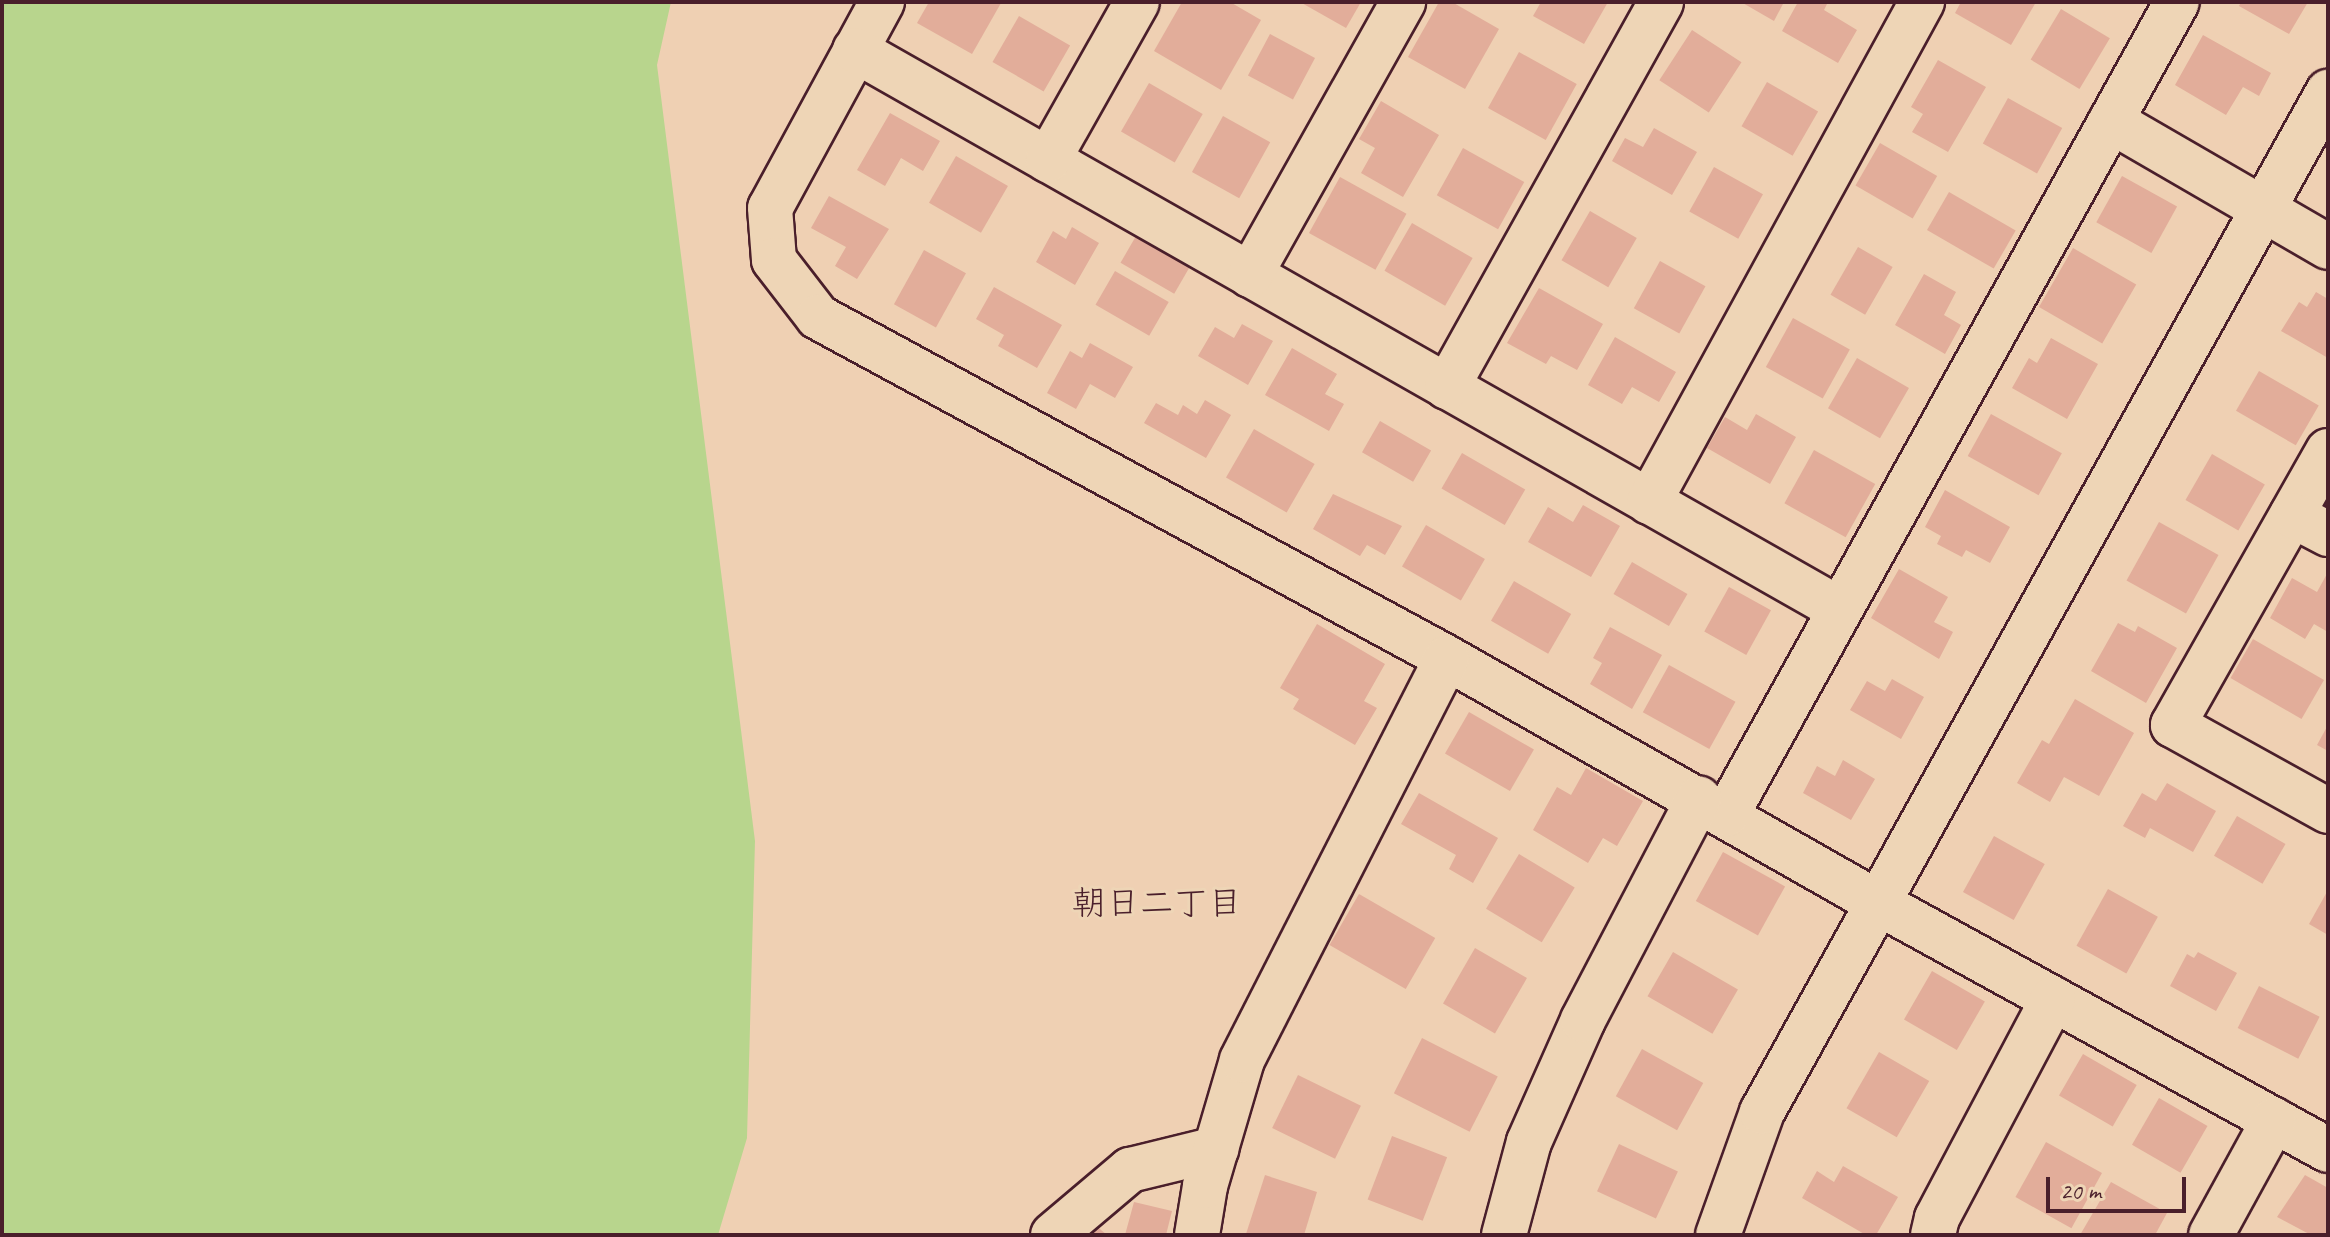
<!DOCTYPE html>
<html>
<head>
<meta charset="utf-8">
<style>
	body { margin:0 }
	#map { position:relative; width:2330px; height:1237px; overflow:hidden; background:#efd0b3; font-family:Caveat,"Klee One",sans-serif }
	div>[style] { position:absolute }
	.green>* { inset:0; background:#b8d58d }
	.building>* { inset:0; background:#e2ad9a; transform-origin:0 0 }
	.roads { filter:drop-shadow(2px 0 #4a1f2b) drop-shadow(-2px 0 #4a1f2b) drop-shadow(0 2px #4a1f2b) drop-shadow(0 -2px #4a1f2b) }
	.minor>* { height:44px; margin:-22px; padding:0 22px; transform-origin:22px; border-radius:22px; background:#eed5b6 }
	span { translate:-50% -50%; white-space:nowrap; text-align:center; line-height:1.15; -webkit-text-stroke:6px #eed5b6; paint-order:stroke }
	.neighbourhood-label { font-size:34px; color:#4a1f2b }
	.frame { position:absolute; inset:0; border:4px solid #4a1f2b; pointer-events:none }
	.scale { position:absolute; left:2046px; top:1177px; width:140px; height:36px; box-sizing:border-box; border:4px solid #4a1f2b; border-top:0; padding-left:10px; font-size:24px; line-height:28px; white-space:nowrap; color:#4a1f2b; -webkit-text-stroke:6px #eed5b6; paint-order:stroke }
</style>
</head>
<body>
<div id="map">
	<div class="green">
		<div style="clip-path:polygon(2px 2px,671px 2px,657px 65px,755px 841px,747px 1138px,718px 1235px,2px 1235px)"></div>
	</div>
	<div class="building">
		<div style="clip-path:polygon(929px 2px,999px 2px,1001px 3px,972px 54px,917px 23px)"></div>
		<div style="clip-path:polygon(1182px 2px,1230px 2px,1261px 20px,1221px 90px,1154px 51px)"></div>
		<div style="clip-path:polygon(1300px 2px,1361px 2px,1346px 28px)"></div>
		<div style="clip-path:polygon(1439px 2px,1452px 2px,1499px 29px,1465px 89px,1408px 57px)"></div>
		<div style="clip-path:polygon(1541px 2px,1608px 2px,1584px 44px,1533px 16px)"></div>
		<div style="clip-path:polygon(1741px 2px,1784px 2px,1774px 21px)"></div>
		<div style="clip-path:polygon(1798px 2px,1828px 2px,1824px 10px,1857px 30px,1838px 63px,1782px 31px)"></div>
		<div style="clip-path:polygon(1961px 2px,2036px 2px,2011px 45px,1955px 13px)"></div>
		<div style="clip-path:polygon(2241px 2px,2308px 2px,2289px 34px,2239px 6px)"></div>
		<div style="left:2061px;top:9px;width:57px;height:59px;rotate:31deg"></div>
		<div style="left:1019px;top:16px;width:59px;height:53px;rotate:30deg"></div>
		<div style="left:1692px;top:30px;width:59px;height:60px;rotate:33deg"></div>
		<div style="left:1270px;top:34px;width:51px;height:47px;rotate:28deg"></div>
		<div style="clip-path:polygon(2203px 35px,2271px 73px,2259px 96px,2243px 87px,2226px 115px,2175px 85px)"></div>
		<div style="left:1519px;top:52px;width:66px;height:64px;rotate:29deg"></div>
		<div style="clip-path:polygon(1938px 60px,1986px 87px,1948px 152px,1912px 132px,1923px 114px,1911px 107px)"></div>
		<div style="left:1767px;top:82px;width:59px;height:51px;rotate:30deg"></div>
		<div style="left:1149px;top:83px;width:62px;height:56px;rotate:30deg"></div>
		<div style="left:2008px;top:98px;width:62px;height:52px;rotate:29deg"></div>
		<div style="clip-path:polygon(1381px 101px,1439px 135px,1403px 197px,1361px 173px,1375px 148px,1359px 139px)"></div>
		<div style="clip-path:polygon(890px 113px,940px 141px,923px 171px,901px 158px,885px 186px,857px 170px)"></div>
		<div style="left:1223px;top:116px;width:54px;height:64px;rotate:29deg"></div>
		<div style="clip-path:polygon(1654px 128px,1697px 152px,1672px 195px,1612px 161px,1625px 138px,1643px 147px)"></div>
		<div style="left:1880px;top:143px;width:66px;height:49px;rotate:30deg"></div>
		<div style="left:1463px;top:148px;width:70px;height:54px;rotate:29deg"></div>
		<div style="left:956px;top:156px;width:60px;height:54px;rotate:30deg"></div>
		<div style="left:1714px;top:167px;width:56px;height:51px;rotate:29deg"></div>
		<div style="left:2122px;top:176px;width:63px;height:53px;rotate:29deg"></div>
		<div style="left:1340px;top:177px;width:76px;height:64px;rotate:29deg"></div>
		<div style="left:1949px;top:192px;width:77px;height:44px;rotate:30deg"></div>
		<div style="clip-path:polygon(829px 196px,889px 229px,857px 279px,835px 266px,846px 247px,811px 228px)"></div>
		<div style="left:1590px;top:211px;width:54px;height:57px;rotate:30deg"></div>
		<div style="left:1412px;top:223px;width:70px;height:55px;rotate:30deg"></div>
		<div style="clip-path:polygon(1072px 227px,1099px 243px,1075px 285px,1036px 262px,1053px 231px,1066px 239px)"></div>
		<div style="left:1136px;top:236px;width:62px;height:31px;rotate:30deg"></div>
		<div style="left:1858px;top:247px;width:40px;height:55px;rotate:30deg"></div>
		<div style="left:2073px;top:248px;width:73px;height:68px;rotate:30deg"></div>
		<div style="left:924px;top:250px;width:48px;height:62px;rotate:29deg"></div>
		<div style="left:1660px;top:261px;width:52px;height:54px;rotate:29deg"></div>
		<div style="left:1115px;top:271px;width:62px;height:39px;rotate:30deg"></div>
		<div style="clip-path:polygon(1924px 274px,1956px 292px,1944px 315px,1961px 325px,1945px 354px,1895px 325px)"></div>
		<div style="clip-path:polygon(994px 287px,1062px 325px,1037px 368px,998px 346px,1004px 335px,976px 319px)"></div>
		<div style="clip-path:polygon(1539px 288px,1603px 324px,1577px 370px,1551px 356px,1546px 364px,1507px 343px)"></div>
		<div style="clip-path:polygon(2316px 292px,2328px 299px,2328px 358px,2281px 331px,2299px 302px,2307px 307px)"></div>
		<div style="left:1793px;top:318px;width:65px;height:56px;rotate:29deg"></div>
		<div style="clip-path:polygon(1242px 324px,1273px 341px,1248px 385px,1198px 356px,1215px 327px,1234px 338px)"></div>
		<div style="clip-path:polygon(1615px 337px,1676px 372px,1659px 402px,1632px 387px,1622px 404px,1588px 385px)"></div>
		<div style="clip-path:polygon(2051px 338px,2098px 364px,2067px 419px,2012px 388px,2029px 358px,2037px 363px)"></div>
		<div style="clip-path:polygon(1090px 343px,1133px 367px,1115px 398px,1090px 384px,1076px 409px,1047px 393px,1070px 351px,1082px 358px)"></div>
		<div style="clip-path:polygon(1292px 348px,1337px 374px,1325px 394px,1344px 404px,1329px 431px,1265px 395px)"></div>
		<div style="left:1857px;top:358px;width:60px;height:58px;rotate:30deg"></div>
		<div style="left:2259px;top:371px;width:69px;height:46px;rotate:30deg"></div>
		<div style="clip-path:polygon(1205px 400px,1231px 415px,1206px 458px,1144px 423px,1156px 403px,1178px 415px,1183px 405px,1197px 414px)"></div>
		<div style="clip-path:polygon(1756px 414px,1796px 437px,1770px 484px,1707px 448px,1725px 417px,1747px 430px)"></div>
		<div style="left:1991px;top:414px;width:81px;height:48px;rotate:29deg"></div>
		<div style="left:1380px;top:421px;width:59px;height:36px;rotate:30deg"></div>
		<div style="left:1254px;top:429px;width:70px;height:56px;rotate:30deg"></div>
		<div style="left:1814px;top:450px;width:70px;height:61px;rotate:29deg"></div>
		<div style="left:1462px;top:453px;width:73px;height:41px;rotate:30deg"></div>
		<div style="left:2212px;top:454px;width:61px;height:53px;rotate:30deg"></div>
		<div style="clip-path:polygon(1945px 490px,2010px 527px,1990px 563px,1966px 550px,1962px 557px,1937px 544px,1941px 536px,1925px 527px)"></div>
		<div style="clip-path:polygon(1333px 494px,1402px 526px,1385px 555px,1367px 545px,1360px 556px,1313px 529px)"></div>
		<div style="clip-path:polygon(1583px 505px,1620px 526px,1591px 577px,1528px 542px,1548px 507px,1573px 522px)"></div>
		<div style="left:2159px;top:522px;width:68px;height:67px;rotate:29deg"></div>
		<div style="left:1426px;top:525px;width:68px;height:48px;rotate:30deg"></div>
		<div style="left:1632px;top:562px;width:64px;height:37px;rotate:30deg"></div>
		<div style="clip-path:polygon(1899px 569px,1948px 597px,1934px 622px,1953px 632px,1939px 659px,1871px 618px)"></div>
		<div style="clip-path:polygon(2328px 572px,2328px 632px,2314px 624px,2305px 639px,2270px 618px,2292px 578px,2317px 592px)"></div>
		<div style="left:1514px;top:581px;width:66px;height:46px;rotate:30deg"></div>
		<div style="left:1729px;top:587px;width:48px;height:51px;rotate:29deg"></div>
		<div style="clip-path:polygon(2118px 623px,2135px 632px,2138px 626px,2177px 648px,2146px 703px,2091px 671px)"></div>
		<div style="clip-path:polygon(1317px 624px,1385px 664px,1364px 701px,1377px 708px,1355px 745px,1293px 709px,1299px 699px,1280px 688px)"></div>
		<div style="clip-path:polygon(1610px 627px,1662px 655px,1632px 709px,1590px 684px,1602px 663px,1593px 658px)"></div>
		<div style="left:2253px;top:639px;width:82px;height:45px;rotate:30deg"></div>
		<div style="left:1669px;top:665px;width:76px;height:54px;rotate:29deg"></div>
		<div style="clip-path:polygon(1892px 679px,1924px 697px,1901px 739px,1850px 710px,1867px 681px,1885px 691px)"></div>
		<div style="clip-path:polygon(2075px 699px,2134px 733px,2099px 796px,2064px 777px,2050px 802px,2017px 783px,2042px 740px,2049px 744px)"></div>
		<div style="left:1469px;top:712px;width:75px;height:48px;rotate:30deg"></div>
		<div style="clip-path:polygon(2328px 725px,2328px 751px,2317px 745px)"></div>
		<div style="clip-path:polygon(1843px 760px,1875px 779px,1851px 820px,1803px 793px,1817px 766px,1835px 776px)"></div>
		<div style="clip-path:polygon(1586px 768px,1643px 801px,1617px 846px,1603px 838px,1588px 863px,1533px 830px,1557px 787px,1571px 795px)"></div>
		<div style="clip-path:polygon(2167px 783px,2216px 811px,2193px 852px,2150px 828px,2145px 838px,2123px 826px,2142px 793px,2156px 801px)"></div>
		<div style="clip-path:polygon(1419px 793px,1498px 838px,1473px 883px,1449px 869px,1456px 855px,1401px 824px)"></div>
		<div style="left:2237px;top:816px;width:56px;height:46px;rotate:30deg"></div>
		<div style="left:1994px;top:836px;width:58px;height:64px;rotate:29deg"></div>
		<div style="left:1723px;top:852px;width:71px;height:56px;rotate:29deg"></div>
		<div style="left:1519px;top:854px;width:65px;height:64px;rotate:31deg"></div>
		<div style="left:2108px;top:889px;width:57px;height:65px;rotate:29deg"></div>
		<div style="clip-path:polygon(2328px 890px,2328px 935px,2309px 924px)"></div>
		<div style="left:1359px;top:894px;width:88px;height:59px;rotate:30deg"></div>
		<div style="left:1475px;top:948px;width:60px;height:64px;rotate:30deg"></div>
		<div style="left:1673px;top:952px;width:75px;height:51px;rotate:30deg"></div>
		<div style="clip-path:polygon(2198px 952px,2237px 973px,2216px 1011px,2170px 986px,2187px 954px,2194px 958px)"></div>
		<div style="left:1932px;top:971px;width:61px;height:56px;rotate:30deg"></div>
		<div style="left:2259px;top:986px;width:68px;height:47px;rotate:27deg"></div>
		<div style="left:1422px;top:1038px;width:85px;height:62px;rotate:27deg"></div>
		<div style="left:1642px;top:1049px;width:70px;height:54px;rotate:29deg"></div>
		<div style="left:1879px;top:1052px;width:58px;height:65px;rotate:30deg"></div>
		<div style="left:2083px;top:1054px;width:62px;height:48px;rotate:30deg"></div>
		<div style="left:1298px;top:1075px;width:70px;height:59px;rotate:26deg"></div>
		<div style="left:2159px;top:1098px;width:56px;height:54px;rotate:30deg"></div>
		<div style="left:1392px;top:1136px;width:59px;height:68px;rotate:21deg"></div>
		<div style="left:2046px;top:1142px;width:64px;height:63px;rotate:29deg"></div>
		<div style="left:1619px;top:1144px;width:65px;height:52px;rotate:25deg"></div>
		<div style="clip-path:polygon(1843px 1166px,1898px 1197px,1876px 1235px,1866px 1235px,1802px 1198px,1817px 1171px,1834px 1182px)"></div>
		<div style="clip-path:polygon(1265px 1175px,1317px 1192px,1304px 1235px,1246px 1234px)"></div>
		<div style="clip-path:polygon(2305px 1175px,2328px 1188px,2326px 1235px,2311px 1235px,2277px 1217px)"></div>
		<div style="clip-path:polygon(2111px 1182px,2167px 1213px,2155px 1235px,2080px 1235px)"></div>
		<div style="clip-path:polygon(1134px 1202px,1172px 1211px,1166px 1235px,1125px 1235px)"></div>
		<div style="clip-path:polygon(1094px 1224px,1107px 1235px,1084px 1235px)"></div>
	</div>
	<div class="roads">
		<div class="minor">
			<div style="left:882px;top:2px;width:234px;rotate:118.5deg"></div>
			<div style="left:770px;top:208px;width:52px;rotate:85.6deg"></div>
			<div style="left:774px;top:260px;width:72px;rotate:52.3deg"></div>
			<div style="left:818px;top:317px;width:715px;rotate:28.46deg"></div>
			<div style="left:1447px;top:658px;width:498px;rotate:29.6deg"></div>
			<div style="left:1880px;top:904px;width:511px;rotate:28.77deg"></div>
			<div style="left:855px;top:50px;width:1132px;rotate:29.6deg"></div>
			<div style="left:2111px;top:121px;width:251px;rotate:30.1deg"></div>
			<div style="left:1048px;top:160px;width:181px;rotate:-60.6deg"></div>
			<div style="left:1250px;top:275px;width:313px;rotate:-60.7deg"></div>
			<div style="left:1447px;top:387px;width:440px;rotate:-60.9deg"></div>
			<div style="left:2328px;top:451px;width:315px;rotate:119.5deg"></div>
			<div style="left:2173px;top:725px;width:177px;rotate:29deg"></div>
			<div style="left:1649px;top:502px;width:570px;rotate:-61.37deg"></div>
			<div style="left:2292px;top:515px;width:41px;rotate:27.8deg"></div>
			<div style="left:1727px;top:814px;width:928px;rotate:-61.01deg"></div>
			<div style="left:1053px;top:1235px;width:101px;rotate:-40.2deg"></div>
			<div style="left:1130px;top:1170px;width:89px;rotate:-13.7deg"></div>
			<div style="left:1197px;top:1235px;width:50px;rotate:-80.7deg"></div>
			<div style="left:1205px;top:1186px;width:131px;rotate:-73.6deg"></div>
			<div style="left:1242px;top:1060px;width:451px;rotate:-63deg"></div>
			<div style="left:1504px;top:1235px;width:96px;rotate:-75deg"></div>
			<div style="left:1529px;top:1142px;width:133px;rotate:-66.1deg"></div>
			<div style="left:1583px;top:1020px;width:250px;rotate:-62.4deg"></div>
			<div style="left:1718px;top:1235px;width:131px;rotate:-70.3deg"></div>
			<div style="left:1762px;top:1112px;width:1167px;rotate:-60.97deg"></div>
			<div style="left:1933px;top:1235px;width:17px;rotate:-77deg"></div>
			<div style="left:1937px;top:1218px;width:248px;rotate:-62.1deg"></div>
			<div style="left:2211px;top:1235px;width:131px;rotate:-61.3deg"></div>
		</div>
	</div>
	<div class="neighbourhood-label">
		<span style="left:1157px;top:903px">朝日二丁目</span>
	</div>
	<div class="frame"></div>
	<div class="scale">20 m</div>
</div>
</body>
</html>
